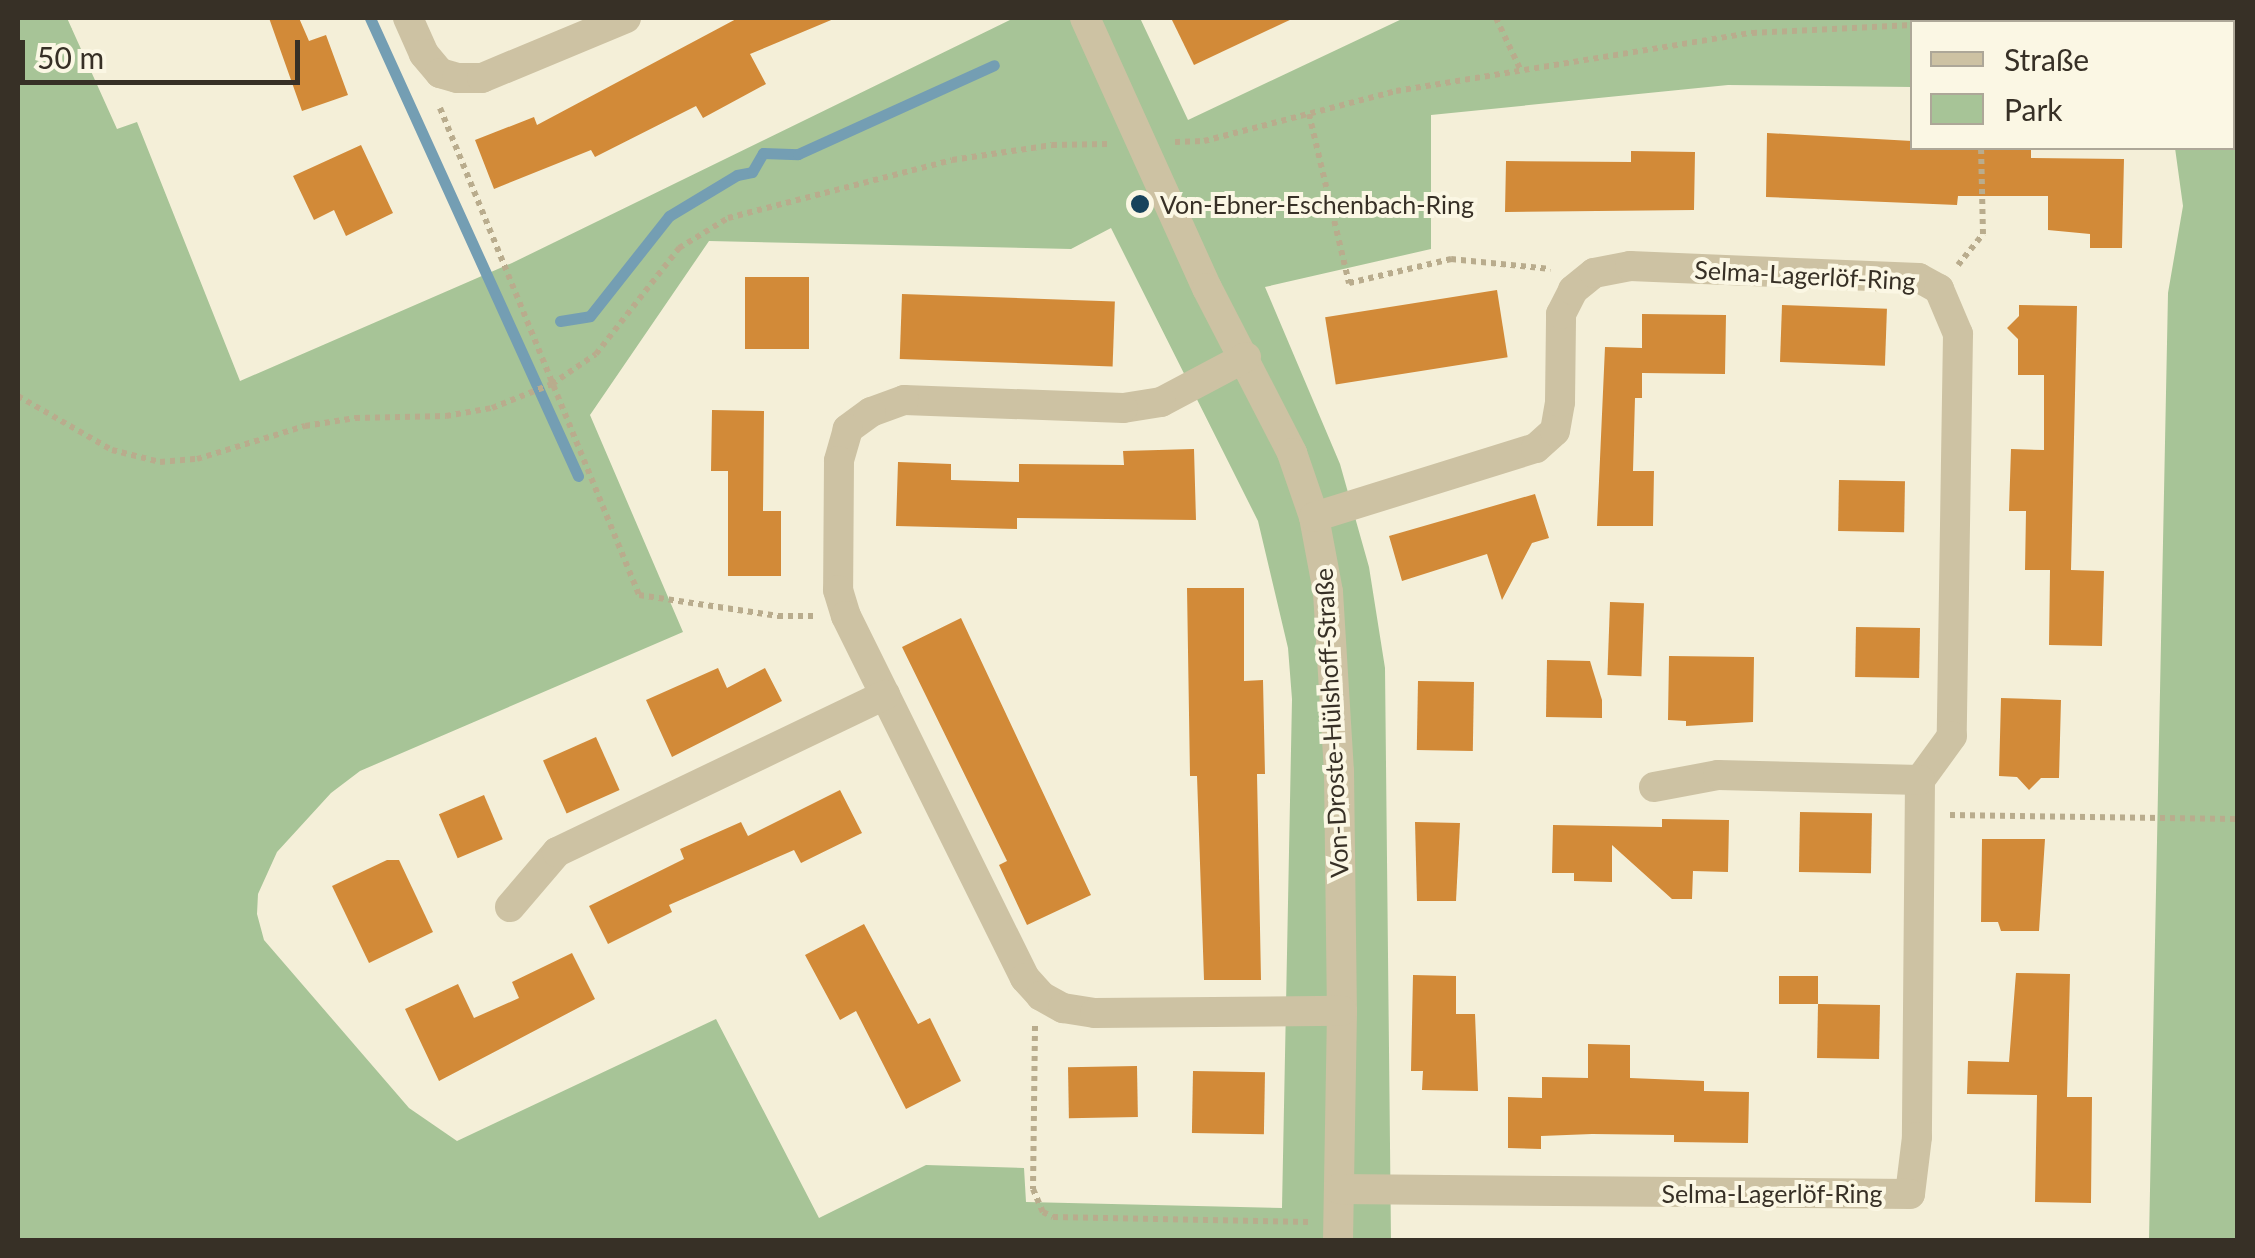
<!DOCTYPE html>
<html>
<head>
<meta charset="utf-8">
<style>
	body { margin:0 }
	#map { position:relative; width:2255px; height:1258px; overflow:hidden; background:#f4efd8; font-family:Lato,sans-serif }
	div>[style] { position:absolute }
	.green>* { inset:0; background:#a7c497 }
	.stream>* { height:11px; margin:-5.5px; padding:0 5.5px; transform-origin:5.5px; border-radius:5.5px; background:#749eb3 }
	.building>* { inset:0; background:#d28a38; transform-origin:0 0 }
	.path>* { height:6px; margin-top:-3px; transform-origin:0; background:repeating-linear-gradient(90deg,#b9ac8d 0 5px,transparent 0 10px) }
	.minor>* { height:30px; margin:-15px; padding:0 15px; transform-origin:15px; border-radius:15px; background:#cdc2a3 }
	.dots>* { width:28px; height:28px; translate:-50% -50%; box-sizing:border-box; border:5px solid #fbf7e4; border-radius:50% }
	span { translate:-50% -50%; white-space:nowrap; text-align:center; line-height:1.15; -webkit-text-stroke:8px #fbf7e4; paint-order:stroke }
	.poi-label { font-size:25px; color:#373026 }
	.left { translate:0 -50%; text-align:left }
	.street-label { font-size:25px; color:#373026 }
	.frame { position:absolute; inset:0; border:20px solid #373026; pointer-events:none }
	.legend { position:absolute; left:1910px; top:20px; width:325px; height:130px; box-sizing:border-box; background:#fbf7e4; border:2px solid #ada798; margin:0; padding:12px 18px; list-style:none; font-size:30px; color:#373026 }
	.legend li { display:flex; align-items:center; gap:20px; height:50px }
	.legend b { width:50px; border:2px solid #ada798 }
	.scale { position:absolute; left:20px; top:40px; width:280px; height:45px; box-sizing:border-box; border:5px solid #373026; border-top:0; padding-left:12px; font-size:30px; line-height:35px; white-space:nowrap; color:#373026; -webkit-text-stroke:8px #fbf7e4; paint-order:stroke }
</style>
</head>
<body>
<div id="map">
	<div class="green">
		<div style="clip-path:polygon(evenodd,18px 18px,67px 18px,117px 129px,137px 122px,240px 381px,512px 263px,1014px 18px,1140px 18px,1188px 120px,1404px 18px,2237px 18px,2237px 1240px,2149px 1240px,2168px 293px,2183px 206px,2175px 148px,2232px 148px,2232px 22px,1912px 22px,1912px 87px,1728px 85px,1431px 115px,1431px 249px,1265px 287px,1340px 464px,1369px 567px,1385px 668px,1391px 1240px,18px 1240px,18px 18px,1111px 228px,1258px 521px,1288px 648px,1292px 699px,1282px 1208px,1026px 1202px,1024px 1168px,926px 1165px,819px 1218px,716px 1019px,457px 1141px,409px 1108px,264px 940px,257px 914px,258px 894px,277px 852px,331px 793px,360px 771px,683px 632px,590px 415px,709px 241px,1071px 249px,1111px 228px)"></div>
	</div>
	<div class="stream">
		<div style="left:370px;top:18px;width:503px;rotate:65.57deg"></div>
		<div style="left:560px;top:321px;width:30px;rotate:-9deg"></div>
		<div style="left:590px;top:316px;width:127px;rotate:-51.7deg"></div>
		<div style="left:669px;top:216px;width:79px;rotate:-31.1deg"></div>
		<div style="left:737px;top:175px;width:15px;rotate:-11deg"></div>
		<div style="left:752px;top:172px;width:22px;rotate:-60deg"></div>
		<div style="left:763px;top:153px;width:35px;rotate:2deg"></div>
		<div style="left:798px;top:154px;width:215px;rotate:-24.4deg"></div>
	</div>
	<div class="building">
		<div style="clip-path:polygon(269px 18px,299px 18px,309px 41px,326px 35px,348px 95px,302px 111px)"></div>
		<div style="clip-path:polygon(738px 18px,836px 18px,750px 54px,766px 84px,703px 118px,696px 106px,595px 157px,591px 150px,494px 189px,475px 140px,534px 117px,537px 125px)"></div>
		<div style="clip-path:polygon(1171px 18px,1294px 18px,1194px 65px)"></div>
		<div style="clip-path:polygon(1767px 133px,1912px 141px,1912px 148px,2031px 148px,2031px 158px,2124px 159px,2122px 248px,2090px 248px,2090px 234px,2048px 230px,2048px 196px,1958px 196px,1957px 205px,1766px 197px)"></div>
		<div style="clip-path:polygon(361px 145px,393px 213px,346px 236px,334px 210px,314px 220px,293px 176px)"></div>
		<div style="clip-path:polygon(1631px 151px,1695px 152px,1694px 210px,1505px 212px,1506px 161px,1631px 162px)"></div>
		<div style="left:745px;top:277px;width:64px;height:72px"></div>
		<div style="left:1497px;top:290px;width:68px;height:174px;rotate:81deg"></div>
		<div style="left:902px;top:294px;width:213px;height:65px;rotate:2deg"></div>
		<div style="left:1782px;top:305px;width:105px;height:57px;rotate:2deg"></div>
		<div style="clip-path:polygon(2019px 305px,2077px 306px,2071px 570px,2104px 571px,2102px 646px,2049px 645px,2050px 570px,2025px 570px,2026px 511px,2009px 511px,2011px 449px,2044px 450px,2044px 375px,2018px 375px,2018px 339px,2007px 328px,2019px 316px)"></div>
		<div style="clip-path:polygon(1642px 314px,1726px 315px,1725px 374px,1642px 373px,1642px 398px,1635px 398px,1633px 471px,1654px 471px,1653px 526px,1597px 526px,1605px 347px,1642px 348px)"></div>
		<div style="clip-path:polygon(712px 410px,764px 411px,763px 511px,781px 511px,781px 576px,728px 576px,728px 471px,711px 471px)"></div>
		<div style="clip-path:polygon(1194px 449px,1196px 520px,1017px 518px,1017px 529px,896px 526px,898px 462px,951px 464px,951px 480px,1019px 482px,1019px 464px,1124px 465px,1123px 451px)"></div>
		<div style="left:1839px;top:480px;width:66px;height:51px;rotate:1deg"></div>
		<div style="clip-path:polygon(1535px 494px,1549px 538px,1532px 543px,1502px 600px,1487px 554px,1402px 581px,1389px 536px)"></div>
		<div style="clip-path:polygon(1187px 588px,1244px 588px,1244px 681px,1263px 680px,1265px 774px,1257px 774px,1261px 980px,1204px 980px,1197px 776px,1190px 776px)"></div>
		<div style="left:1610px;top:602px;width:34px;height:73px;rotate:2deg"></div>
		<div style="clip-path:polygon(961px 618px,1091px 895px,1027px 925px,999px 865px,1007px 861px,902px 647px)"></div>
		<div style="left:1856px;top:627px;width:64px;height:50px;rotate:1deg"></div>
		<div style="clip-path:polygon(1669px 656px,1754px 657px,1753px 722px,1686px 726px,1686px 721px,1668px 720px)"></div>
		<div style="clip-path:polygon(1547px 660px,1590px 661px,1602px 700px,1602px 718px,1546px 717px)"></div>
		<div style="clip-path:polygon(718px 668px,727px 688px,765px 668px,782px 701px,672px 757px,646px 700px)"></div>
		<div style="left:1418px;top:681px;width:56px;height:69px;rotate:1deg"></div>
		<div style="clip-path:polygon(2001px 698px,2061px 700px,2059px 778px,2041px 778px,2029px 790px,2017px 777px,1999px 776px)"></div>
		<div style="left:596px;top:737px;width:58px;height:58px;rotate:66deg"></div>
		<div style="clip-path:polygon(840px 790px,862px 833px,801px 863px,794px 850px,669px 905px,672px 912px,608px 944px,589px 906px,684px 859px,680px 849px,741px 822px,748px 836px)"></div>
		<div style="left:484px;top:795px;width:48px;height:49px;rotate:67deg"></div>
		<div style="left:1800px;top:812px;width:72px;height:60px;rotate:1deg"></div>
		<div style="clip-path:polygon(1662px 819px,1729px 820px,1728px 872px,1693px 871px,1692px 899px,1672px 899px,1612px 845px,1612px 882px,1574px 881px,1574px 873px,1552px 873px,1553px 825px,1662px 827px)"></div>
		<div style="clip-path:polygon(1415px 822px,1460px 823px,1456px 901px,1417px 901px)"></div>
		<div style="clip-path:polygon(1982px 839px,2045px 839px,2039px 931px,2001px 931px,1998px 922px,1981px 922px)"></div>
		<div style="clip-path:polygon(387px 860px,399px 860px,433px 932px,369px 963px,332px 886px)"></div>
		<div style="clip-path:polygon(864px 924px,918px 1024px,930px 1018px,961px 1081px,906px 1109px,856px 1011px,840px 1020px,805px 955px)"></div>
		<div style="clip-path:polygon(572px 953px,595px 999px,439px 1081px,405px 1009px,458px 984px,474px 1018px,519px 998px,512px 982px)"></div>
		<div style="clip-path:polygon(2016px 973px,2070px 974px,2067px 1097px,2092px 1097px,2091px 1203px,2035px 1202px,2037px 1095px,1967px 1094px,1968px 1061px,2009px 1062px)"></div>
		<div style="clip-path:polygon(1413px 975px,1456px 976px,1456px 1014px,1475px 1014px,1478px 1091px,1422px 1090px,1423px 1071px,1411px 1071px)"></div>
		<div style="left:1779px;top:976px;width:39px;height:28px"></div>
		<div style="left:1818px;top:1004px;width:62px;height:54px;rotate:1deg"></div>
		<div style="clip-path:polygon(1588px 1044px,1630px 1045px,1630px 1078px,1704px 1081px,1704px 1091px,1749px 1092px,1748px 1143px,1674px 1142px,1674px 1135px,1592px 1134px,1541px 1136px,1541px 1149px,1508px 1148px,1508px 1097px,1542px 1098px,1542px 1077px,1588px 1078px)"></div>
		<div style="left:1137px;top:1066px;width:51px;height:69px;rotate:89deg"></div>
		<div style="left:1193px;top:1071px;width:72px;height:62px;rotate:1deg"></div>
	</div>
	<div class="path">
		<div style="left:1496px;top:18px;width:59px;rotate:64.7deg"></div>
		<div style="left:2232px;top:39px;width:6px;rotate:9deg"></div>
		<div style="left:440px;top:108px;width:526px;rotate:67.77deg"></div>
		<div style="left:639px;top:595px;width:141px;rotate:8.6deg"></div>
		<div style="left:778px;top:616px;width:35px"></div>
		<div style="left:1309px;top:114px;width:174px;rotate:76.7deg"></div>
		<div style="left:1349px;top:283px;width:105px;rotate:-13.2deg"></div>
		<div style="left:1451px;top:259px;width:100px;rotate:5.7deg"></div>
		<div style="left:1175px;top:142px;width:29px;rotate:-2deg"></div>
		<div style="left:1204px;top:141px;width:198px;rotate:-14.6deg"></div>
		<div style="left:1396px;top:91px;width:361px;rotate:-9.3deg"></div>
		<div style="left:1752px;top:33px;width:160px;rotate:-2.9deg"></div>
		<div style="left:1958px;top:265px;width:40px;rotate:-51deg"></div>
		<div style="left:1983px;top:234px;width:86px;rotate:-91.3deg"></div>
		<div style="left:18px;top:396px;width:108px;rotate:29.9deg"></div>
		<div style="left:112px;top:450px;width:49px;rotate:14deg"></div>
		<div style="left:160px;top:462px;width:37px;rotate:-5deg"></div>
		<div style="left:197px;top:459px;width:113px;rotate:-17deg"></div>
		<div style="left:305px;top:426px;width:51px;rotate:-9.1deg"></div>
		<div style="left:355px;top:418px;width:91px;rotate:-1.3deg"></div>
		<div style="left:446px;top:416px;width:47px;rotate:-9.9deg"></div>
		<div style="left:492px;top:408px;width:65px;rotate:-21.8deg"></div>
		<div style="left:552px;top:384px;width:53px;rotate:-34.3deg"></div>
		<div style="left:596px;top:354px;width:135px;rotate:-51.9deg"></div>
		<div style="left:679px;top:248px;width:57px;rotate:-31.5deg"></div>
		<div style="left:728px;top:218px;width:231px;rotate:-14.5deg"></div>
		<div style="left:952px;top:160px;width:101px;rotate:-8.5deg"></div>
		<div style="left:1052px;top:145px;width:56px;rotate:-1deg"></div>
		<div style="left:1950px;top:815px;width:288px;rotate:0.8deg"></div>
		<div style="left:1035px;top:1026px;width:163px;rotate:90.7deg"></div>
		<div style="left:1033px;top:1189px;width:25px;rotate:67deg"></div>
		<div style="left:1043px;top:1212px;width:11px;rotate:27deg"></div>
		<div style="left:1053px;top:1217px;width:257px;rotate:1.1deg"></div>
	</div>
	<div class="minor">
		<div style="left:408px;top:18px;width:39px;rotate:66deg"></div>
		<div style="left:424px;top:54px;width:25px;rotate:50deg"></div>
		<div style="left:440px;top:73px;width:18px;rotate:16deg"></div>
		<div style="left:457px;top:78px;width:25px"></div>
		<div style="left:482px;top:78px;width:156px;rotate:-22.6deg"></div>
		<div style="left:1085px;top:18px;width:296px;rotate:65.7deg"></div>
		<div style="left:1207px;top:288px;width:186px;rotate:62.7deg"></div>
		<div style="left:1292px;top:453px;width:68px;rotate:71deg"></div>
		<div style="left:1314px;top:517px;width:76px;rotate:79.4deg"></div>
		<div style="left:1328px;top:592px;width:179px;rotate:86.5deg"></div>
		<div style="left:1339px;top:771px;width:240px;rotate:89.3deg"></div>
		<div style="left:1342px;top:1011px;width:229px;rotate:91deg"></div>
		<div style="left:1246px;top:357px;width:96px;rotate:152.1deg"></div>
		<div style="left:1161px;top:402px;width:38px;rotate:171deg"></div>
		<div style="left:1123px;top:408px;width:219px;rotate:-177.9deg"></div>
		<div style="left:904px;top:400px;width:35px;rotate:160deg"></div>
		<div style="left:871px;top:412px;width:29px;rotate:144deg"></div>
		<div style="left:848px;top:429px;width:33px;rotate:106deg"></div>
		<div style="left:839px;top:461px;width:129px;rotate:90.4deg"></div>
		<div style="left:838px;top:590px;width:27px;rotate:73deg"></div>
		<div style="left:846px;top:616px;width:404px;rotate:63.7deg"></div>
		<div style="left:1025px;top:978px;width:24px;rotate:48deg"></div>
		<div style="left:1041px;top:996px;width:25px;rotate:29deg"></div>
		<div style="left:1063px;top:1008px;width:32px;rotate:9deg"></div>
		<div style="left:1095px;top:1013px;width:247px;rotate:-0.5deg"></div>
		<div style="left:1314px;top:517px;width:232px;rotate:-17.3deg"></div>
		<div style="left:1536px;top:448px;width:25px;rotate:-42deg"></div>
		<div style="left:1555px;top:431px;width:29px;rotate:-80deg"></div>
		<div style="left:1560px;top:402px;width:88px;rotate:-89.3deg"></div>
		<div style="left:1561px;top:314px;width:27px;rotate:-63deg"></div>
		<div style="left:1573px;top:290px;width:27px;rotate:-39deg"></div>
		<div style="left:1594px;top:273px;width:37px;rotate:-11deg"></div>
		<div style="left:1630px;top:266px;width:289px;rotate:2.4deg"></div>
		<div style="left:1919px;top:278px;width:23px;rotate:29deg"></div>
		<div style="left:1939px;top:289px;width:49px;rotate:67.1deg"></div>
		<div style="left:1958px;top:334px;width:402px;rotate:90.9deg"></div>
		<div style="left:1952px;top:736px;width:54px;rotate:126deg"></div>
		<div style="left:1920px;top:780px;width:357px;rotate:90.5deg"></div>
		<div style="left:1917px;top:1137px;width:57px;rotate:97deg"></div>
		<div style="left:1910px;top:1194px;width:571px;rotate:-179.5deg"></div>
		<div style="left:1654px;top:787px;width:65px;rotate:-10.6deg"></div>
		<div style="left:1718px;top:775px;width:202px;rotate:1.4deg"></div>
		<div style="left:510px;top:907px;width:72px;rotate:-49.5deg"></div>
		<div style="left:557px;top:852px;width:364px;rotate:-25.6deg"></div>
	</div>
	<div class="dots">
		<div style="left:1140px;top:204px;background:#17435c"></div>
	</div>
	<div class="poi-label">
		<span class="left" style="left:1160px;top:204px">Von-Ebner-Eschenbach-Ring</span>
	</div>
	<div class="street-label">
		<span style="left:1805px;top:275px;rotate:3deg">Selma-Lagerlöf-Ring</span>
		<span style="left:1331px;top:723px;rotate:-93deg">Von-Droste-Hülshoff-Straße</span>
		<span style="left:1772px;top:1193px">Selma-Lagerlöf-Ring</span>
	</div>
	<div class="frame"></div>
	<ul class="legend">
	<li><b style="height:12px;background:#cdc2a3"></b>Straße</li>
	<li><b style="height:28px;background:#a7c497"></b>Park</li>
	</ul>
	<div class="scale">50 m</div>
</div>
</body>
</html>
